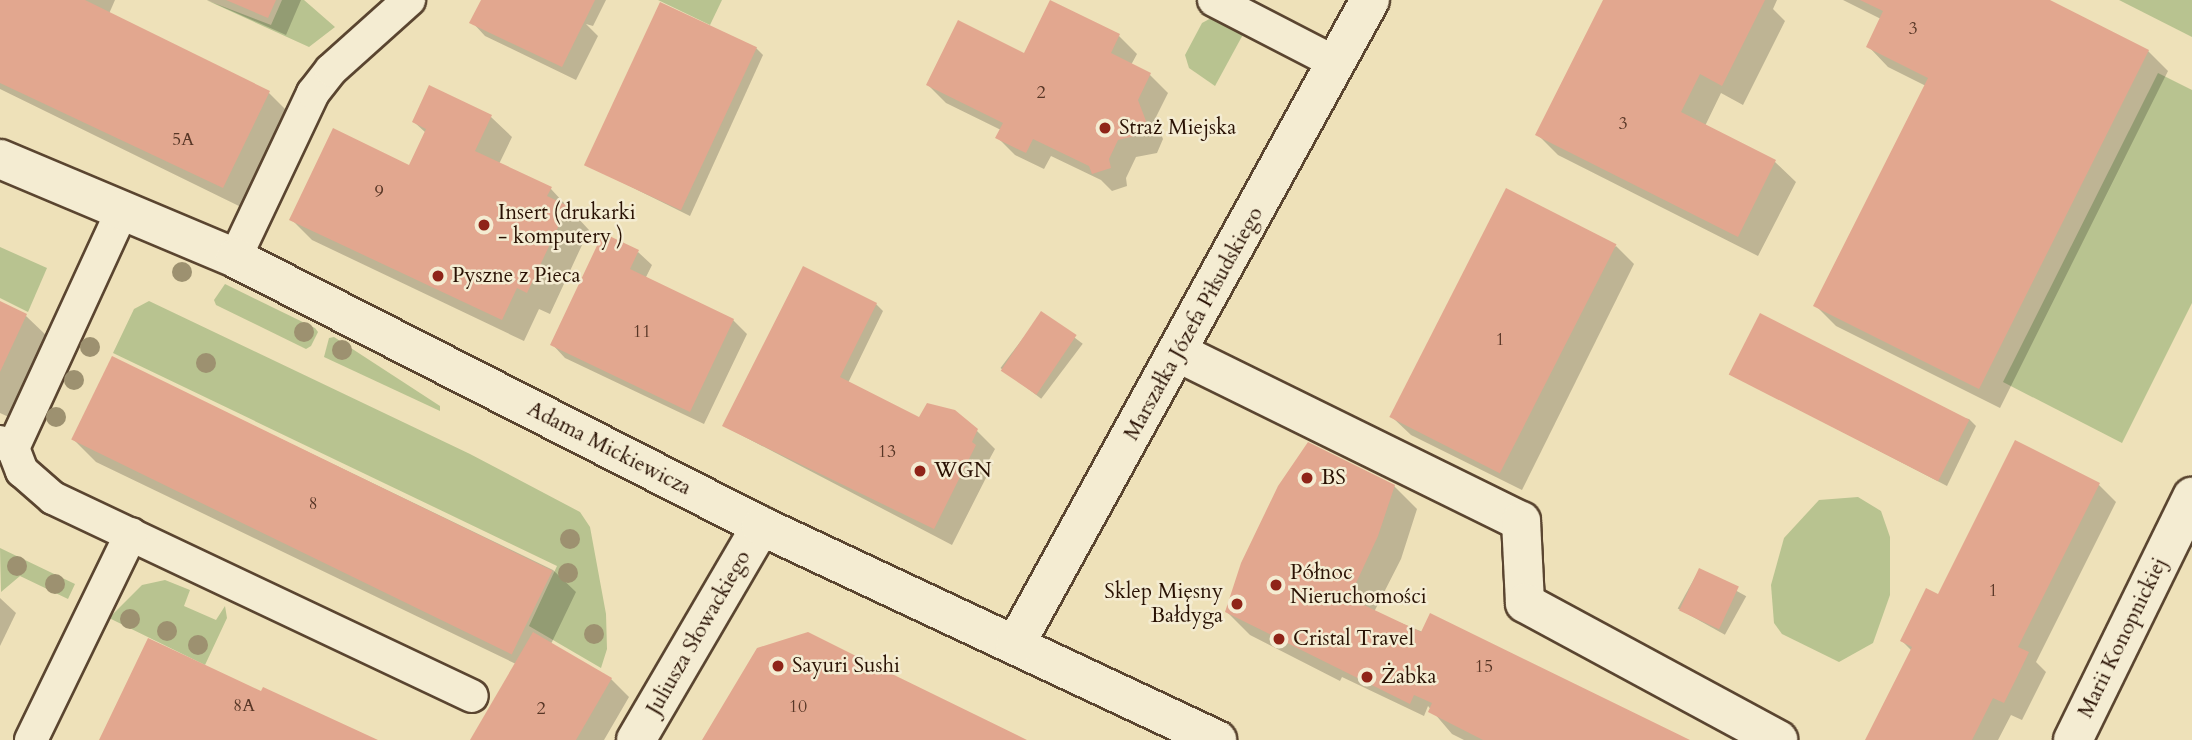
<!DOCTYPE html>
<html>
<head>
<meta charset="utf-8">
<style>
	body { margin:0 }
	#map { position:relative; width:2192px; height:740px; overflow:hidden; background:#eee1b9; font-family:Cardo,serif }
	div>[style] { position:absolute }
	.green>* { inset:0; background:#b8c390 }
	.shadow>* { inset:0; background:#0003; transform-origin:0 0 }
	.building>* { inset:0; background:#e2a78f; transform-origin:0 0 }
	.roads { filter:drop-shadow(2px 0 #5a4530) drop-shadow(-2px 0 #5a4530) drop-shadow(0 2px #5a4530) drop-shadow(0 -2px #5a4530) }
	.service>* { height:32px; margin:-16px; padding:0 16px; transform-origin:16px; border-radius:16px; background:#f4ecd2 }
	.minor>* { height:38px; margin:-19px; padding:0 19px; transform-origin:19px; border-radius:19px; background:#f4ecd2 }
	.tertiary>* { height:38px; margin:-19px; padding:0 19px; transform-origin:19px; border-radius:19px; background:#f4ecd2 }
	.trees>* { width:20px; height:20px; margin:-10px; border-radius:50%; background:#9d9170 }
	.dots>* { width:19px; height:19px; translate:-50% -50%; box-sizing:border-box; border:4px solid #f4ecd2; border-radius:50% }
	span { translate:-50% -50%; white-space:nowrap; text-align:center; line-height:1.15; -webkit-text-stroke:5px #f4ecd2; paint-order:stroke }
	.number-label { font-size:18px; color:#573626 }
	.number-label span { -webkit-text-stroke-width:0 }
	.poi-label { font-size:21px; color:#291103 }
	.left { translate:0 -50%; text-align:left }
	.right { translate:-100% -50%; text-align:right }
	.street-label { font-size:21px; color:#291103 }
</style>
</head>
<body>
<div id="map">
	<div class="green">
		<div style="clip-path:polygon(206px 0,271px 25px,282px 0,304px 0,335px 27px,309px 47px)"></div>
		<div style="clip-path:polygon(658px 0,722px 0,710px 25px)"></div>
		<div style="clip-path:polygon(2119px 0,2192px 0,2192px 37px)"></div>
		<div style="clip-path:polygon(1213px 17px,1246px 29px,1215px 86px,1189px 68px,1185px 55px,1202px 23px)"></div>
		<div style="clip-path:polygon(2158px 73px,2192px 90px,2192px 303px,2122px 443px,2003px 382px)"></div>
		<div style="clip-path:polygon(0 247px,47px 268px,28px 312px,0 298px)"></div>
		<div style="clip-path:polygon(225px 284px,315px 328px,318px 332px,311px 346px,306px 349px,216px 305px,214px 300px)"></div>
		<div style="clip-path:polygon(149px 301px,470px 454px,580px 512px,590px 527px,606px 614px,607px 649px,601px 668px,529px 626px,557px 566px,113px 353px,134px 309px)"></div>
		<div style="clip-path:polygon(334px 337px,440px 406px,440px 411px,324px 357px,329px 338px)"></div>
		<div style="clip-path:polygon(1858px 497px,1881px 511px,1890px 537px,1890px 595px,1873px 643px,1839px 662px,1782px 634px,1774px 623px,1771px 585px,1784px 538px,1819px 500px)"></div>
		<div style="clip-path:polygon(0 548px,75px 584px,68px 599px,20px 576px,1px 592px)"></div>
		<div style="clip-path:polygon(165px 580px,190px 590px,184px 606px,216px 620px,225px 606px,227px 618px,205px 665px,109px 618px,142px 585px)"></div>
	</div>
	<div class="shadow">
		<div style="clip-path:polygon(0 0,115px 0,108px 16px,269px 93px,289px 113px,243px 208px,0 89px)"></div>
		<div style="clip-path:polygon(207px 0,301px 0,286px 35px)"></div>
		<div style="clip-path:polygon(482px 0,606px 0,593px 26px,586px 24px,598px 36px,576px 80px,485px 36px,472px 22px)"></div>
		<div style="clip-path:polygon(1605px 0,1777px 0,1773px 9px,1785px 21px,1743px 105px,1721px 93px,1705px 126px,1775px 162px,1796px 182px,1758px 256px,1558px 155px,1538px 135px)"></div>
		<div style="clip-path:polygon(1843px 0,2046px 0,2148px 51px,2168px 71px,2000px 408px,1836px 326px,1816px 306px,1926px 86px,1888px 67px,1868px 46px,1881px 19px)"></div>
		<div style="clip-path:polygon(1119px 36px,1137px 54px,1131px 65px,1150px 75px,1168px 93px,1155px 119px,1163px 139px,1157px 153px,1136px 157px,1126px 178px,1127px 186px,1112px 191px,1101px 180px,1051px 156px,1044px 169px,1015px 155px,997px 137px,1001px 130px,946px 103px,928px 85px,1025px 56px)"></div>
		<div style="clip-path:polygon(756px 48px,763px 55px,690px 216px,587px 165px)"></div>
		<div style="clip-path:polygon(430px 88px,491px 117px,512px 137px,499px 164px,551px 189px,589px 230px,550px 314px,539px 309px,524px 341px,312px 240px,291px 219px,410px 167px,426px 133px,414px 122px)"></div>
		<div style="clip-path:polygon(1616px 246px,1634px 264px,1522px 490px,1411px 435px,1393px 418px)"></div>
		<div style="clip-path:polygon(638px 252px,652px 265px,645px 279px,733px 320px,747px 334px,704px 424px,565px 358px,552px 344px)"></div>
		<div style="clip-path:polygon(0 303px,26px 316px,49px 338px,11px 418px,0 413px)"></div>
		<div style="clip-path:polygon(876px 304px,883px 311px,848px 383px,920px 419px,977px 431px,995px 449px,989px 460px,993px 464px,952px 545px,724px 426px)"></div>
		<div style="left:1042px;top:313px;width:51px;height:69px;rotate:37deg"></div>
		<div style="clip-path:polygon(113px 358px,553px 570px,576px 592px,551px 644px,611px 679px,629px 697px,604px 740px,472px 740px,516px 664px,96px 462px,74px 440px)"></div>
		<div style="clip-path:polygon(1731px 374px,1969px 419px,1976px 426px,1947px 486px)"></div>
		<div style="clip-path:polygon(2098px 484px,2116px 502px,2036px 662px,2046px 672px,2022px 720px,2011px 715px,1998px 740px,1867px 740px,1912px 651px,1902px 641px,1939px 596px)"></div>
		<div style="clip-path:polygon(1394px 486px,1417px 509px,1401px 559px,1374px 612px,1686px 740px,1464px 740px,1452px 734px,1428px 706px,1424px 716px,1342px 677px,1340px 681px,1250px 635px,1227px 612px)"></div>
		<div style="left:1699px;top:570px;width:54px;height:44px;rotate:29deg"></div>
		<div style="clip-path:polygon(0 598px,16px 613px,0 646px)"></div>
	</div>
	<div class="building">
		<div style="clip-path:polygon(0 0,85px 0,270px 91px,223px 188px,0 83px)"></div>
		<div style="clip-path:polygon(226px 0,276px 0,268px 18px)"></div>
		<div style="clip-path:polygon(481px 0,595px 0,562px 67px,469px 23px)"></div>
		<div style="clip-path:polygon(1050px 0,1120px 34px,1111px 53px,1151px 73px,1138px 100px,1146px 121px,1139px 135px,1118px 140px,1109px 159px,1111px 168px,1092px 174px,1089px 166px,1033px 139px,1026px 153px,995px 138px,1003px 123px,926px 85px,958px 20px,1024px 53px)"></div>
		<div style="clip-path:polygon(1603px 0,1765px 0,1722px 86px,1700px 74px,1681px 112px,1776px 160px,1738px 237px,1535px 135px)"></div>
		<div style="clip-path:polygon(1860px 0,2050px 0,2149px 50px,1979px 389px,1813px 306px,1928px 78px,1866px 47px,1883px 11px)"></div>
		<div style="left:660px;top:2px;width:107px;height:180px;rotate:25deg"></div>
		<div style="clip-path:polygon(429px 85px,492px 115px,475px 151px,552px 187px,547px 196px,568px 206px,527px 293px,517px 288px,502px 320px,289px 220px,333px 128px,409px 165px,426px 129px,412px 122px)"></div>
		<div style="left:1506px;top:188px;width:124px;height:257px;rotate:27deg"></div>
		<div style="clip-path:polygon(603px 233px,639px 250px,630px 269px,734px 319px,690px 412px,550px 345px)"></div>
		<div style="clip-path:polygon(803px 266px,877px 303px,840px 377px,919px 417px,927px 403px,955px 410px,978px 429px,972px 442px,976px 445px,934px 529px,722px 426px)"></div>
		<div style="clip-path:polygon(0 301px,27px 314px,0 372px)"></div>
		<div style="left:1041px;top:311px;width:43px;height:72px;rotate:34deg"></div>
		<div style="left:1760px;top:313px;width:235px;height:69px;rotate:27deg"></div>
		<div style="left:112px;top:356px;width:490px;height:93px;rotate:26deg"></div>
		<div style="clip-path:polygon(2015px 440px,2100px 483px,2018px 647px,2029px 652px,2017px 677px,2004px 703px,1993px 698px,1972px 740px,1865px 740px,1912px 647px,1900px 641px,1926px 588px,1938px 594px)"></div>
		<div style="clip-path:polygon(1308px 442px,1395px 485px,1378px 536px,1349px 598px,1421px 632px,1430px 613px,1690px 740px,1483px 740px,1428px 712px,1432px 703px,1414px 695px,1410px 704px,1225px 612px,1241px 563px,1278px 486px)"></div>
		<div style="left:1699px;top:568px;width:44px;height:47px;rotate:25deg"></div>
		<div style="clip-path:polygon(533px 632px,612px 678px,576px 740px,470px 740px)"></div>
		<div style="clip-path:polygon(808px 632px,890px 673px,1027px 740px,702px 740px,757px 648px)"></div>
		<div style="clip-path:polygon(148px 638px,261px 691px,263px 687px,378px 740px,99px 740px)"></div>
	</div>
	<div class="roads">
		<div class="service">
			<div style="left:1214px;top:0;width:137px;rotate:27.3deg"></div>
			<div style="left:235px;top:258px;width:183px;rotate:-64.7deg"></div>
			<div style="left:313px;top:93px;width:29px;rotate:-52deg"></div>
			<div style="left:331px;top:70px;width:105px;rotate:-41.9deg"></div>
			<div style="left:0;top:442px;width:14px;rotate:25deg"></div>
			<div style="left:13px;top:448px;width:261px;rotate:-65.3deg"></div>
			<div style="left:13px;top:448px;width:25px;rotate:69deg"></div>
			<div style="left:22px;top:471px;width:41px;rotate:41.1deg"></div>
			<div style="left:53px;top:498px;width:463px;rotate:25.3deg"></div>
			<div style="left:31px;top:740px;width:229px;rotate:-64.1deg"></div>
		</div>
		<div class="minor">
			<div style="left:1179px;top:353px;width:381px;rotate:26.2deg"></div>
			<div style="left:1521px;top:521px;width:82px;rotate:87.2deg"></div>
			<div style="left:1525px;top:603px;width:288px;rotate:28.4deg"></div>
			<div style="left:636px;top:740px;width:248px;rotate:-59.7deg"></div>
			<div style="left:2073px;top:740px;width:271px;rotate:-63.9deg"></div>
		</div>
		<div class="tertiary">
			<div style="left:0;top:159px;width:255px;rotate:22.8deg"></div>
			<div style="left:235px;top:258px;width:590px;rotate:27deg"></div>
			<div style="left:761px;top:526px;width:504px;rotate:25.14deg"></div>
			<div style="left:1015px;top:645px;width:736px;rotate:-61.17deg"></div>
		</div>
	</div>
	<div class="trees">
		<div style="left:182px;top:272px"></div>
		<div style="left:304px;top:332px"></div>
		<div style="left:90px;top:347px"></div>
		<div style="left:342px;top:350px"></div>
		<div style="left:206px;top:363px"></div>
		<div style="left:74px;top:380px"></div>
		<div style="left:56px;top:417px"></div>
		<div style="left:570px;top:539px"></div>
		<div style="left:17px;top:566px"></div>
		<div style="left:568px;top:573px"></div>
		<div style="left:55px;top:584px"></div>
		<div style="left:130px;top:619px"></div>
		<div style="left:167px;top:631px"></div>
		<div style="left:594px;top:634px"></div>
		<div style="left:198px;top:645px"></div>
	</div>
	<div class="dots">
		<div style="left:1105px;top:128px;background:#8f2418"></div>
		<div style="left:484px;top:225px;background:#8f2418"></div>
		<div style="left:438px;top:276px;background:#8f2418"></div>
		<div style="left:920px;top:471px;background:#8f2418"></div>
		<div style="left:1307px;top:478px;background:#8f2418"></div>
		<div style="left:1276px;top:585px;background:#8f2418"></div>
		<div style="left:1237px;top:604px;background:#8f2418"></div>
		<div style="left:1279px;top:639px;background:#8f2418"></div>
		<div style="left:778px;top:666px;background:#8f2418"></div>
		<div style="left:1367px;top:677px;background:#8f2418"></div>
	</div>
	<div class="number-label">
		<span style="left:1913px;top:29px">3</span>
		<span style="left:1041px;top:93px">2</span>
		<span style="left:1623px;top:124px">3</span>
		<span style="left:183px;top:140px">5A</span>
		<span style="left:379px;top:192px">9</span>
		<span style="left:642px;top:332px">11</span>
		<span style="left:1500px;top:340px">1</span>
		<span style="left:887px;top:452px">13</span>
		<span style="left:313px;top:504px">8</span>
		<span style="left:1993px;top:591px">1</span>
		<span style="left:1484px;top:667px">15</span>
		<span style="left:244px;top:706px">8A</span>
		<span style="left:798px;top:707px">10</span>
		<span style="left:541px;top:709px">2</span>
	</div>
	<div class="poi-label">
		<span class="left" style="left:1119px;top:128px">Straż Miejska</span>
		<span class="left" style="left:498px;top:225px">Insert (drukarki<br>- komputery )</span>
		<span class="left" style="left:452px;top:276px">Pyszne z Pieca</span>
		<span class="left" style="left:934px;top:471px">WGN</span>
		<span class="left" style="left:1321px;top:478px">BS</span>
		<span class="left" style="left:1290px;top:585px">Północ<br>Nieruchomości</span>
		<span class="right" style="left:1223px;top:604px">Sklep Mięsny<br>Bałdyga</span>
		<span class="left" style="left:1293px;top:639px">Cristal Travel</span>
		<span class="left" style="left:792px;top:666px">Sayuri Sushi</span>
		<span class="left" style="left:1381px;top:677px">Żabka</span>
	</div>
	<div class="street-label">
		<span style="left:1194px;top:324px;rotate:-61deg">Marszałka Józefa Piłsudskiego</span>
		<span style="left:609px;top:449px;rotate:27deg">Adama Mickiewicza</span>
		<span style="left:699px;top:633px;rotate:-60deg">Juliusza Słowackiego</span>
		<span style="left:2123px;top:638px;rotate:-64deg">Marii Konopnickiej</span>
	</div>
</div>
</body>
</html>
